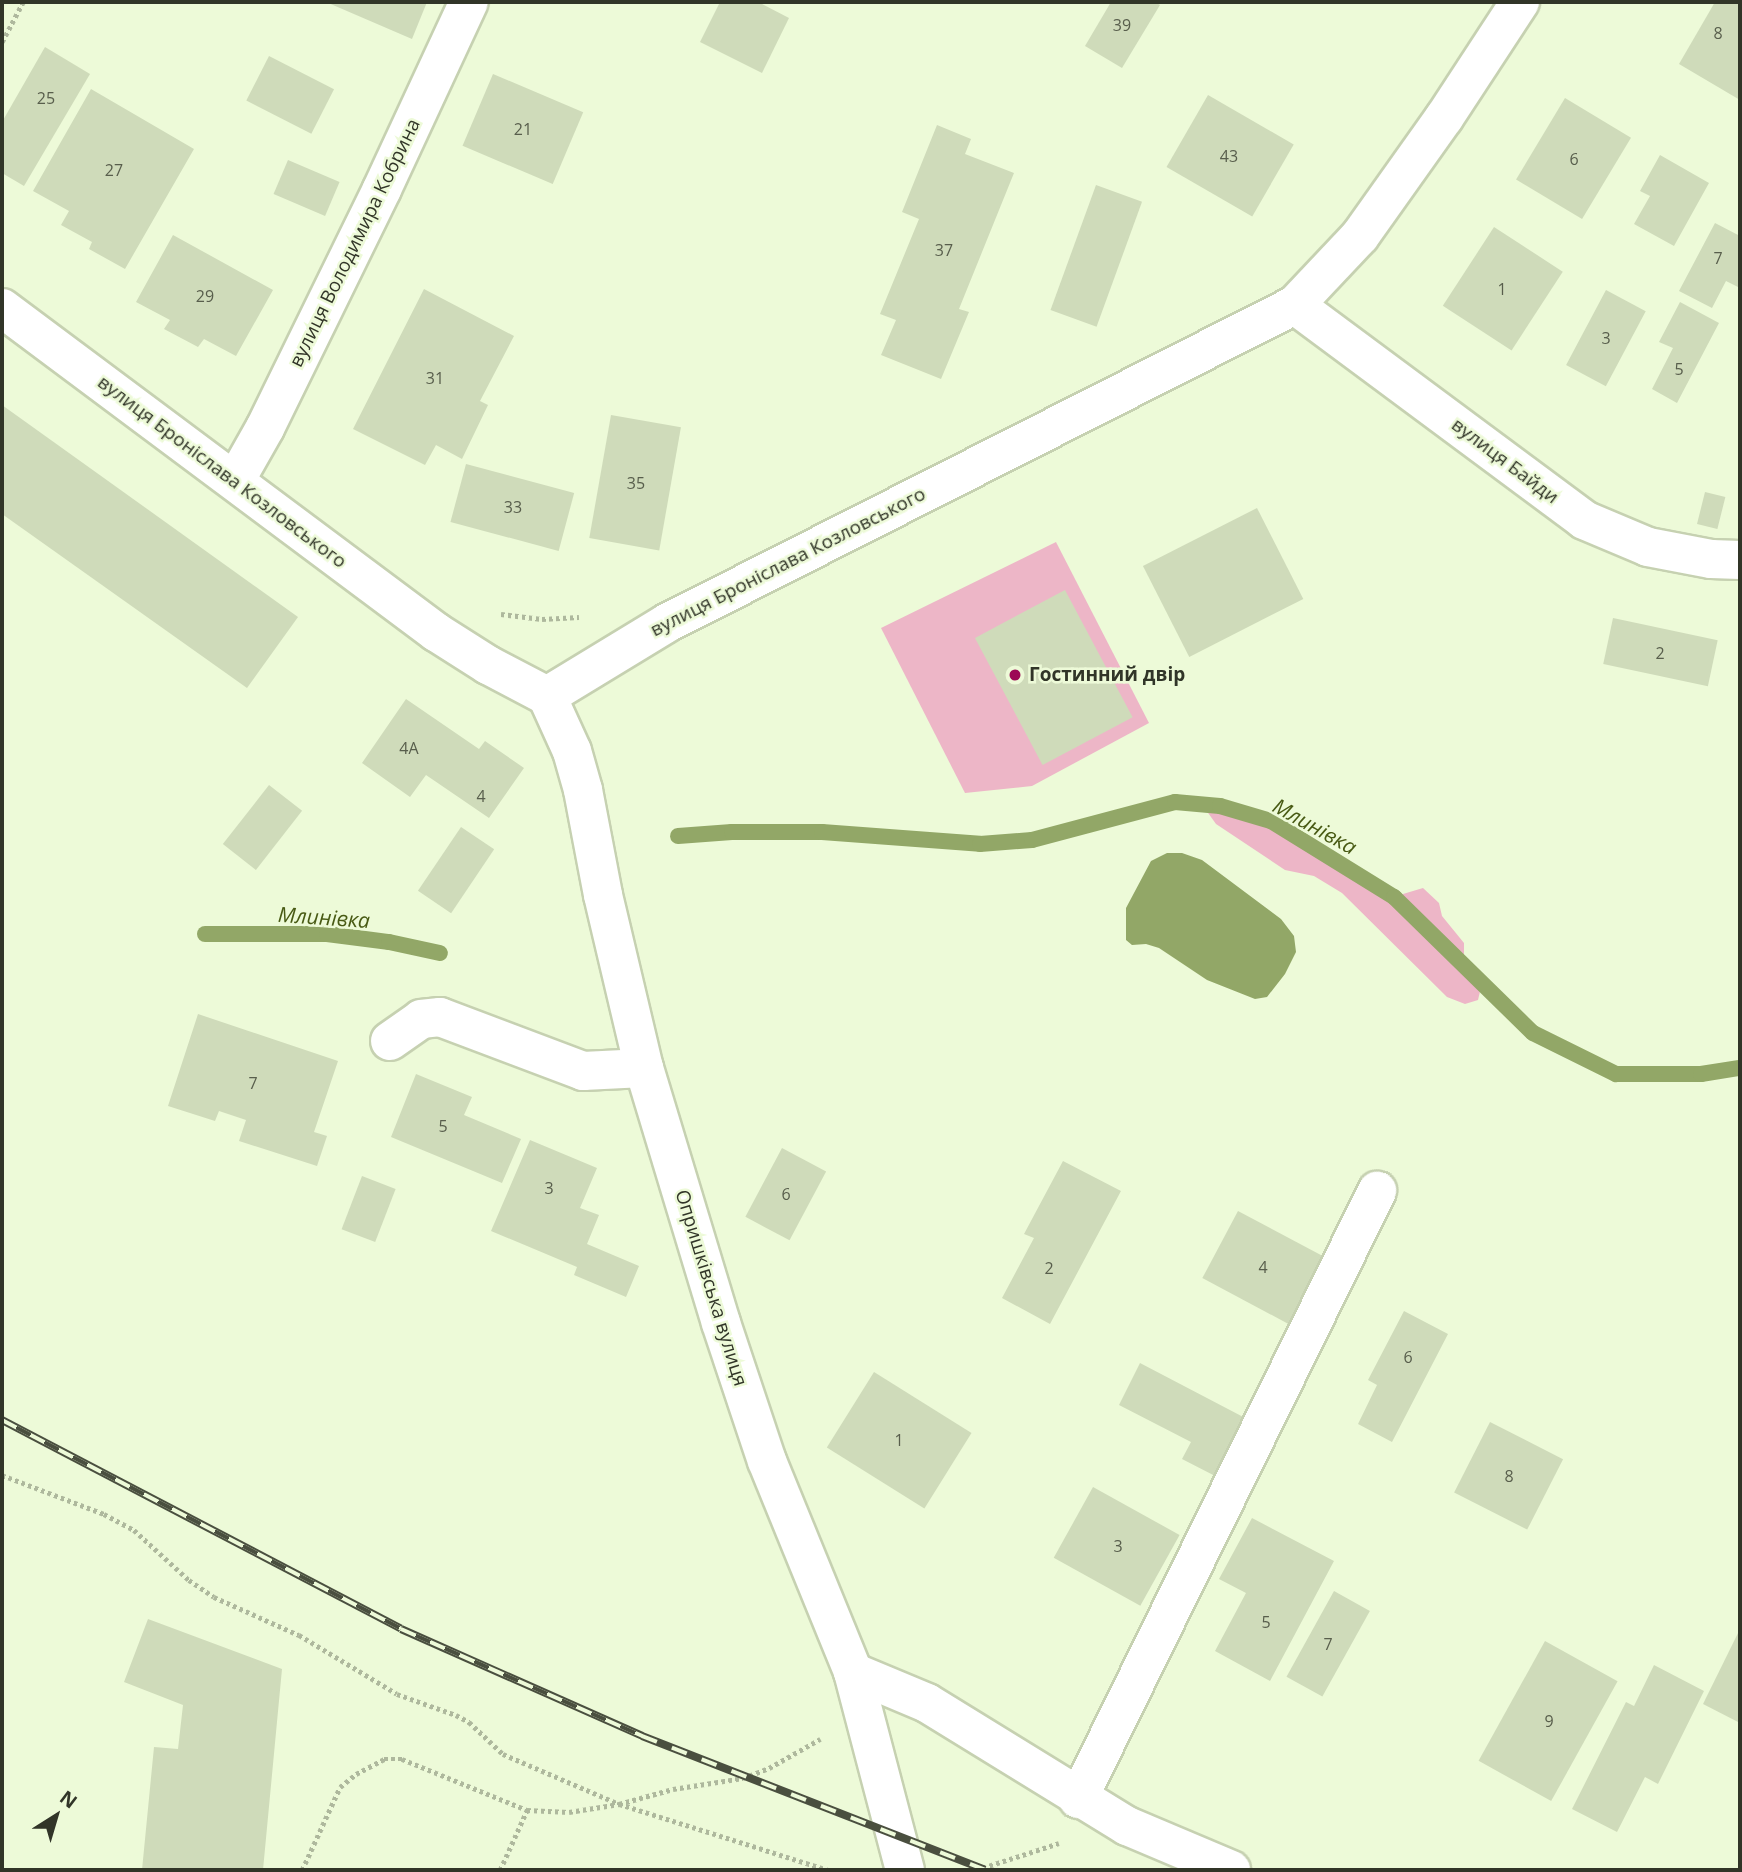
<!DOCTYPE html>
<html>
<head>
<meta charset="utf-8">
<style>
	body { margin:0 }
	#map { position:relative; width:1742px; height:1872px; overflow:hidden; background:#edfad8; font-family:"Open Sans",sans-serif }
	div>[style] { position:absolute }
	.green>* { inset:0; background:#edb6c7 }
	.water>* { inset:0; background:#92a767 }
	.stream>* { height:16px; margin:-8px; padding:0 8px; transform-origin:8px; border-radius:8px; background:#92a767 }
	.building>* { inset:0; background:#cfdbba; transform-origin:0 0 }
	.path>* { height:4.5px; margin-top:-2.25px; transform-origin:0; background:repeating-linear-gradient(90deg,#aeb89d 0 3.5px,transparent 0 7px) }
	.roads { filter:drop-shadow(2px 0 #c6d1b1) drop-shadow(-2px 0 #c6d1b1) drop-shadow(0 2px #c6d1b1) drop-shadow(0 -2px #c6d1b1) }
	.minor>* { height:38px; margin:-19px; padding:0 19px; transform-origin:19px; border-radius:19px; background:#fff }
	.rail>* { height:8px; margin-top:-4px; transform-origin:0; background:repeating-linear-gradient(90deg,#edfad8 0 16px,#4a4f3f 0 32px); box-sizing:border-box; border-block:2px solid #4a4f3f }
	.dots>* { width:19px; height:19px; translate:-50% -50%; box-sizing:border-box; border:4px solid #edfad8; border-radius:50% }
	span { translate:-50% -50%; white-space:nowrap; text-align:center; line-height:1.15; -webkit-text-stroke:5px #edfad8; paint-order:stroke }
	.number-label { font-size:16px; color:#585e4c }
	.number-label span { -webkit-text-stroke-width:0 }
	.street-label { font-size:19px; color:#313528 }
	.poi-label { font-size:19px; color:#313528; font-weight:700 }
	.left { translate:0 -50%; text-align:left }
	.water-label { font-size:21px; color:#485a14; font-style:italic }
	.frame { position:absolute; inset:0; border:4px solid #313528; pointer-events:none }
	.north { position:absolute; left:21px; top:1781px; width:70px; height:70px; -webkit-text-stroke:5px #edfad8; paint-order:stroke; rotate:37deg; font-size:19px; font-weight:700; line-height:28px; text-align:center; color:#313528 }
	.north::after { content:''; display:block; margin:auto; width:24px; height:32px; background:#313528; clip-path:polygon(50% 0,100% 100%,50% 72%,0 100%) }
</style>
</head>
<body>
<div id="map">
	<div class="green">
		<div style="clip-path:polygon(1056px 542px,1149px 723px,1032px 786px,965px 793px,881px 628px)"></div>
		<div style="clip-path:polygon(1201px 803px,1271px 821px,1393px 897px,1423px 888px,1439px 903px,1442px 916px,1464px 943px,1464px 966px,1482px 983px,1478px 1000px,1465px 1004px,1447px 997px,1342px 893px,1314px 876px,1285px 870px,1216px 824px)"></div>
	</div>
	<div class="water">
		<div style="clip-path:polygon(1167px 853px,1182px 853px,1202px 860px,1281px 919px,1294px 936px,1296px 952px,1285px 974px,1267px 997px,1255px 999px,1207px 980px,1159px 948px,1146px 944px,1132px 945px,1126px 940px,1126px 908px,1151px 861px)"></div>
	</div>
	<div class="stream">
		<div style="left:678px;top:836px;width:54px;rotate:-4.2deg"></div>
		<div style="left:732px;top:832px;width:90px"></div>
		<div style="left:822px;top:832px;width:158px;rotate:4.3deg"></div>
		<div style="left:980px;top:844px;width:52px;rotate:-4.4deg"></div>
		<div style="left:1032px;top:840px;width:148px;rotate:-14.9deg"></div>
		<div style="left:1175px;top:802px;width:45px;rotate:5.1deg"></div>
		<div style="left:1220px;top:806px;width:53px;rotate:16.4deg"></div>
		<div style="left:1271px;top:821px;width:145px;rotate:31.7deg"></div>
		<div style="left:1394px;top:897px;width:194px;rotate:44.4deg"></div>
		<div style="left:1533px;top:1033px;width:93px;rotate:26.3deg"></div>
		<div style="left:1616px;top:1074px;width:85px"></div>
		<div style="left:1701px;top:1074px;width:39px;rotate:-9deg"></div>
		<div style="left:205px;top:934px;width:122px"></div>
		<div style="left:327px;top:934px;width:63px;rotate:7.4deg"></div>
		<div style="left:389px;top:942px;width:52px;rotate:12.2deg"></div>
	</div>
	<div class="building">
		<div style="clip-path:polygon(326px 2px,427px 2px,412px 39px)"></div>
		<div style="clip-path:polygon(720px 2px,758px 2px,789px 18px,762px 73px,700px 42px)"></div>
		<div style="clip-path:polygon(1111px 2px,1155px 2px,1160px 5px,1122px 68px,1085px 46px)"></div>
		<div style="clip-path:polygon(1715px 2px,1740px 2px,1740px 100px,1679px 64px)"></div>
		<div style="clip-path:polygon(45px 47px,90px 74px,24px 186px,2px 173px,2px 122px)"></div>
		<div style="left:269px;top:56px;width:73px;height:50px;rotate:27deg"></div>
		<div style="left:493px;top:74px;width:98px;height:78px;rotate:23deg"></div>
		<div style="clip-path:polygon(91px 89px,194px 149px,125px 269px,89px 249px,92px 242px,61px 225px,69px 211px,33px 191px)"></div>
		<div style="left:1208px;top:95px;width:99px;height:83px;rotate:30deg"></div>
		<div style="left:1565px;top:98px;width:77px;height:95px;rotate:31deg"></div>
		<div style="clip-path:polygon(937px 125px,971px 139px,965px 154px,1014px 173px,959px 309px,969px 312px,941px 379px,881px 355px,896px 320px,880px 314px,919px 219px,902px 212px)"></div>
		<div style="clip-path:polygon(1660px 155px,1709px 183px,1674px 246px,1634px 224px,1650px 196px,1640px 191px)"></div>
		<div style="left:288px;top:160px;width:56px;height:37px;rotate:23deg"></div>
		<div style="left:1096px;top:185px;width:49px;height:133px;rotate:20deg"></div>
		<div style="clip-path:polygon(1715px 223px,1740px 236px,1740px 288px,1726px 281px,1712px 308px,1679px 291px)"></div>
		<div style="left:1494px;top:227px;width:82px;height:94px;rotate:33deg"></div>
		<div style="clip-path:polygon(173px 235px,273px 290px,236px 356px,204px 339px,198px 347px,164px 329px,170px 320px,136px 302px)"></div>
		<div style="clip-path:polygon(424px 289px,514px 336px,480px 401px,488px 405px,462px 459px,436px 445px,425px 465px,353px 429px)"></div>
		<div style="left:1606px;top:290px;width:45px;height:85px;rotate:28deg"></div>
		<div style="clip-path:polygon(1680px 302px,1719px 323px,1677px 403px,1652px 389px,1673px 348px,1659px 342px)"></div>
		<div style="clip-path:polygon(2px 405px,298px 617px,247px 688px,2px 514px)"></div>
		<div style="left:611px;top:415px;width:71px;height:125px;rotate:10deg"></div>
		<div style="left:466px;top:464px;width:112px;height:60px;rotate:15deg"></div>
		<div style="left:1705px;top:492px;width:21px;height:33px;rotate:14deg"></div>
		<div style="left:1257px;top:508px;width:102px;height:128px;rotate:63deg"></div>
		<div style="left:1065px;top:590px;width:144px;height:102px;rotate:62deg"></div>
		<div style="left:1613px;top:618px;width:107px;height:47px;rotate:12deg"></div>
		<div style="clip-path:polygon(406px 699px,479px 749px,485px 741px,524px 768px,489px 818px,426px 775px,410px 797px,362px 763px)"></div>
		<div style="left:269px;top:785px;width:42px;height:75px;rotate:38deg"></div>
		<div style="left:461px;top:827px;width:40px;height:77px;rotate:34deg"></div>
		<div style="clip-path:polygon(198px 1014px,338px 1061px,314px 1132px,327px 1136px,317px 1166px,239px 1141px,246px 1120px,219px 1111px,215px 1121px,168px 1106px)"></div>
		<div style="clip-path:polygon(416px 1074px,472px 1097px,464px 1115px,521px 1139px,502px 1183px,391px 1137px)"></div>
		<div style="clip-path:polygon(530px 1140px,597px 1168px,580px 1208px,599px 1215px,587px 1244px,639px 1266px,626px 1297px,574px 1275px,577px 1267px,491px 1231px)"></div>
		<div style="left:782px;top:1148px;width:50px;height:78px;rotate:28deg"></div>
		<div style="clip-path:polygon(1063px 1161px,1121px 1191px,1050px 1324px,1002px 1298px,1034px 1238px,1024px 1234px)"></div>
		<div style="left:362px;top:1176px;width:36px;height:57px;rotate:21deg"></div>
		<div style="left:1238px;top:1211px;width:97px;height:76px;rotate:28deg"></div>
		<div style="clip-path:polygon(1404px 1311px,1448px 1334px,1392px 1442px,1358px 1424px,1377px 1385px,1368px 1380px)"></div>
		<div style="clip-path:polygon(1140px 1363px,1249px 1420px,1219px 1478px,1182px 1459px,1191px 1442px,1119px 1405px)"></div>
		<div style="left:874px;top:1372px;width:115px;height:89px;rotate:32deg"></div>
		<div style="left:1490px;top:1422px;width:82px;height:79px;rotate:27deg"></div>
		<div style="left:1093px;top:1487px;width:99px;height:81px;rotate:29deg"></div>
		<div style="clip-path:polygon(1252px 1518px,1334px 1561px,1270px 1681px,1215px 1651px,1246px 1593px,1219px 1579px)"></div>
		<div style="left:1334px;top:1591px;width:41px;height:98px;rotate:29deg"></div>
		<div style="clip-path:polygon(148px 1619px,282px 1669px,263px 1870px,142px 1870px,154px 1747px,178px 1749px,183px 1705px,124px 1682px)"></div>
		<div style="clip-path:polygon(1740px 1629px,1740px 1723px,1703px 1704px)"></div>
		<div style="left:1545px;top:1641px;width:83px;height:137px;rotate:29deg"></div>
		<div style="clip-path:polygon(1654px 1665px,1704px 1691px,1658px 1784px,1645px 1777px,1617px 1832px,1572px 1809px,1626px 1702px,1634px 1706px)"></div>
	</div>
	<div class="path">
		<div style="left:2px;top:42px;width:45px;rotate:-62.3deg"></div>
		<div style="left:501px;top:614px;width:41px;rotate:7deg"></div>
		<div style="left:542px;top:619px;width:37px;rotate:-3deg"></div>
		<div style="left:2px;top:1475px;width:109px;rotate:20.9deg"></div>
		<div style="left:104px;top:1514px;width:34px;rotate:28deg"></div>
		<div style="left:134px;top:1530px;width:74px;rotate:42.3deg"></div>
		<div style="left:189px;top:1580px;width:30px;rotate:34deg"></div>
		<div style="left:214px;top:1597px;width:93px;rotate:24.1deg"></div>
		<div style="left:299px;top:1635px;width:114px;rotate:31deg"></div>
		<div style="left:397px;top:1694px;width:63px;rotate:19.6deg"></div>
		<div style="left:456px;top:1715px;width:15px;rotate:28deg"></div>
		<div style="left:469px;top:1722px;width:47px;rotate:43.3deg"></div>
		<div style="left:503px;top:1754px;width:126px;rotate:23.3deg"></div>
		<div style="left:619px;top:1804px;width:56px;rotate:-15.5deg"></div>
		<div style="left:673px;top:1789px;width:71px;rotate:-8.9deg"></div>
		<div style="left:743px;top:1778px;width:28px;rotate:-21deg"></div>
		<div style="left:769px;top:1768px;width:59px;rotate:-29.6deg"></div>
		<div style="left:302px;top:1870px;width:91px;rotate:-65.4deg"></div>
		<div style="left:340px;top:1787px;width:21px;rotate:-39deg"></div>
		<div style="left:356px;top:1774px;width:32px;rotate:-28deg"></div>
		<div style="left:384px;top:1759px;width:18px"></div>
		<div style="left:402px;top:1759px;width:135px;rotate:22.2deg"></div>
		<div style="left:527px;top:1810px;width:42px;rotate:2.7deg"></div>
		<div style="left:569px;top:1812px;width:51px;rotate:-9.1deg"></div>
		<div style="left:619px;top:1804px;width:219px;rotate:17.5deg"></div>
		<div style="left:500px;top:1870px;width:66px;rotate:-65.8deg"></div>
		<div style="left:976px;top:1870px;width:87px;rotate:-18deg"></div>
	</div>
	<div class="roads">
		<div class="minor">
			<div style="left:1295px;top:305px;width:360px;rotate:36.6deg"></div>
			<div style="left:1584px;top:520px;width:69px;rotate:22.9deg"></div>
			<div style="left:1648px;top:547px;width:64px;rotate:10.8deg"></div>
			<div style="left:1711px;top:559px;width:29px;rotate:2deg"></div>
			<div style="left:2px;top:308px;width:542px;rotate:36.74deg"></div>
			<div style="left:436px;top:632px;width:62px;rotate:32.4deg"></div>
			<div style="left:488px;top:665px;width:67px;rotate:27.7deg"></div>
			<div style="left:235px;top:481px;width:61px;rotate:-60.5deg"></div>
			<div style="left:265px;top:428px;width:266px;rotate:-63.9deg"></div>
			<div style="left:382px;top:189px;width:206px;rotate:-65.1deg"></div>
			<div style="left:547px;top:696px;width:60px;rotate:65.6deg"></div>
			<div style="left:572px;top:751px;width:41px;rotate:74.2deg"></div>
			<div style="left:583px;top:790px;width:107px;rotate:79.2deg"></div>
			<div style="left:603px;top:895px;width:178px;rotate:76.7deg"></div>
			<div style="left:644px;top:1068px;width:266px;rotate:73.2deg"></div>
			<div style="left:721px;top:1323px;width:145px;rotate:71.6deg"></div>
			<div style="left:767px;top:1461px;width:228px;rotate:67.8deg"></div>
			<div style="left:853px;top:1672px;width:205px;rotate:75.3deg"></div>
			<div style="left:547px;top:696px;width:140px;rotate:-31.3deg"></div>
			<div style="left:667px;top:623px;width:704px;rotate:-26.86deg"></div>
			<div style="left:1295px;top:305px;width:95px;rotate:-46.7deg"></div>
			<div style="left:1360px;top:236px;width:145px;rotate:-54.6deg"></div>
			<div style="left:1444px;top:118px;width:139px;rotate:-56.8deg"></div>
			<div style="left:390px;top:1041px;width:38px;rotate:-35deg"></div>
			<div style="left:421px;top:1019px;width:19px;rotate:-6deg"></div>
			<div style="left:440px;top:1017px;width:153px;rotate:20.7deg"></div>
			<div style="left:583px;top:1071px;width:61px;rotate:-2.8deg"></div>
			<div style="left:853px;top:1672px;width:80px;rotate:22.7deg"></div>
			<div style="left:927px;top:1703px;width:235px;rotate:31.6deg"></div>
			<div style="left:1127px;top:1826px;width:113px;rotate:22.9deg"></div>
			<div style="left:1078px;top:1799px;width:678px;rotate:-63.81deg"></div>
		</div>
	</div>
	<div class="rail">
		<div style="left:2px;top:1420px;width:450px;rotate:27.6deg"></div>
		<div style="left:401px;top:1629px;width:264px;rotate:23.9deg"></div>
		<div style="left:642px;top:1736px;width:368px;rotate:21.3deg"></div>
	</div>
	<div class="dots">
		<div style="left:1015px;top:675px;background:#9c0855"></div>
	</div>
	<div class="number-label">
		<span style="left:1122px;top:25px">39</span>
		<span style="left:1718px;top:33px">8</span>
		<span style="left:46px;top:98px">25</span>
		<span style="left:523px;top:129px">21</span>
		<span style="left:1229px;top:156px">43</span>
		<span style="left:1574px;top:159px">6</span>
		<span style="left:114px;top:170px">27</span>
		<span style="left:944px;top:250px">37</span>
		<span style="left:1718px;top:258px">7</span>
		<span style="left:1502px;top:289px">1</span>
		<span style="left:205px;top:296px">29</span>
		<span style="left:1606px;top:338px">3</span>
		<span style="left:1679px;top:369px">5</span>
		<span style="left:435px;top:378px">31</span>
		<span style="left:636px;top:483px">35</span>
		<span style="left:513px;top:507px">33</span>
		<span style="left:1660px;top:653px">2</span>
		<span style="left:409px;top:748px">4А</span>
		<span style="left:481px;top:796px">4</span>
		<span style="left:253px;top:1083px">7</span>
		<span style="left:443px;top:1126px">5</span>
		<span style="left:549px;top:1188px">3</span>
		<span style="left:786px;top:1194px">6</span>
		<span style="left:1263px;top:1267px">4</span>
		<span style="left:1049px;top:1268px">2</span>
		<span style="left:1408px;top:1357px">6</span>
		<span style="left:899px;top:1440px">1</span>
		<span style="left:1509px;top:1476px">8</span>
		<span style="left:1118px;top:1546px">3</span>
		<span style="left:1266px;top:1622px">5</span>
		<span style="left:1328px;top:1644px">7</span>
		<span style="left:1549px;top:1721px">9</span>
	</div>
	<div class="street-label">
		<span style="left:355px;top:243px;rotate:-64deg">вулиця Володимира Кобрина</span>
		<span style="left:1505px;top:461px;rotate:37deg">вулиця Байди</span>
		<span style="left:222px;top:472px;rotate:37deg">вулиця Броніслава Козловського</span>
		<span style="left:788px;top:562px;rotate:-27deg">вулиця Броніслава Козловського</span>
		<span style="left:711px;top:1288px;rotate:73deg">Опришківська вулиця</span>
	</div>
	<div class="poi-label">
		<span class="left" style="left:1029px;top:675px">Гостинний двір</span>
	</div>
	<div class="water-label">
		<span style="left:1315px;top:826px;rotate:29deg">Млинівка</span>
		<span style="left:324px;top:917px;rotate:4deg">Млинівка</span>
	</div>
	<div class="frame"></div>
	<div class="north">N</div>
</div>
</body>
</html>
